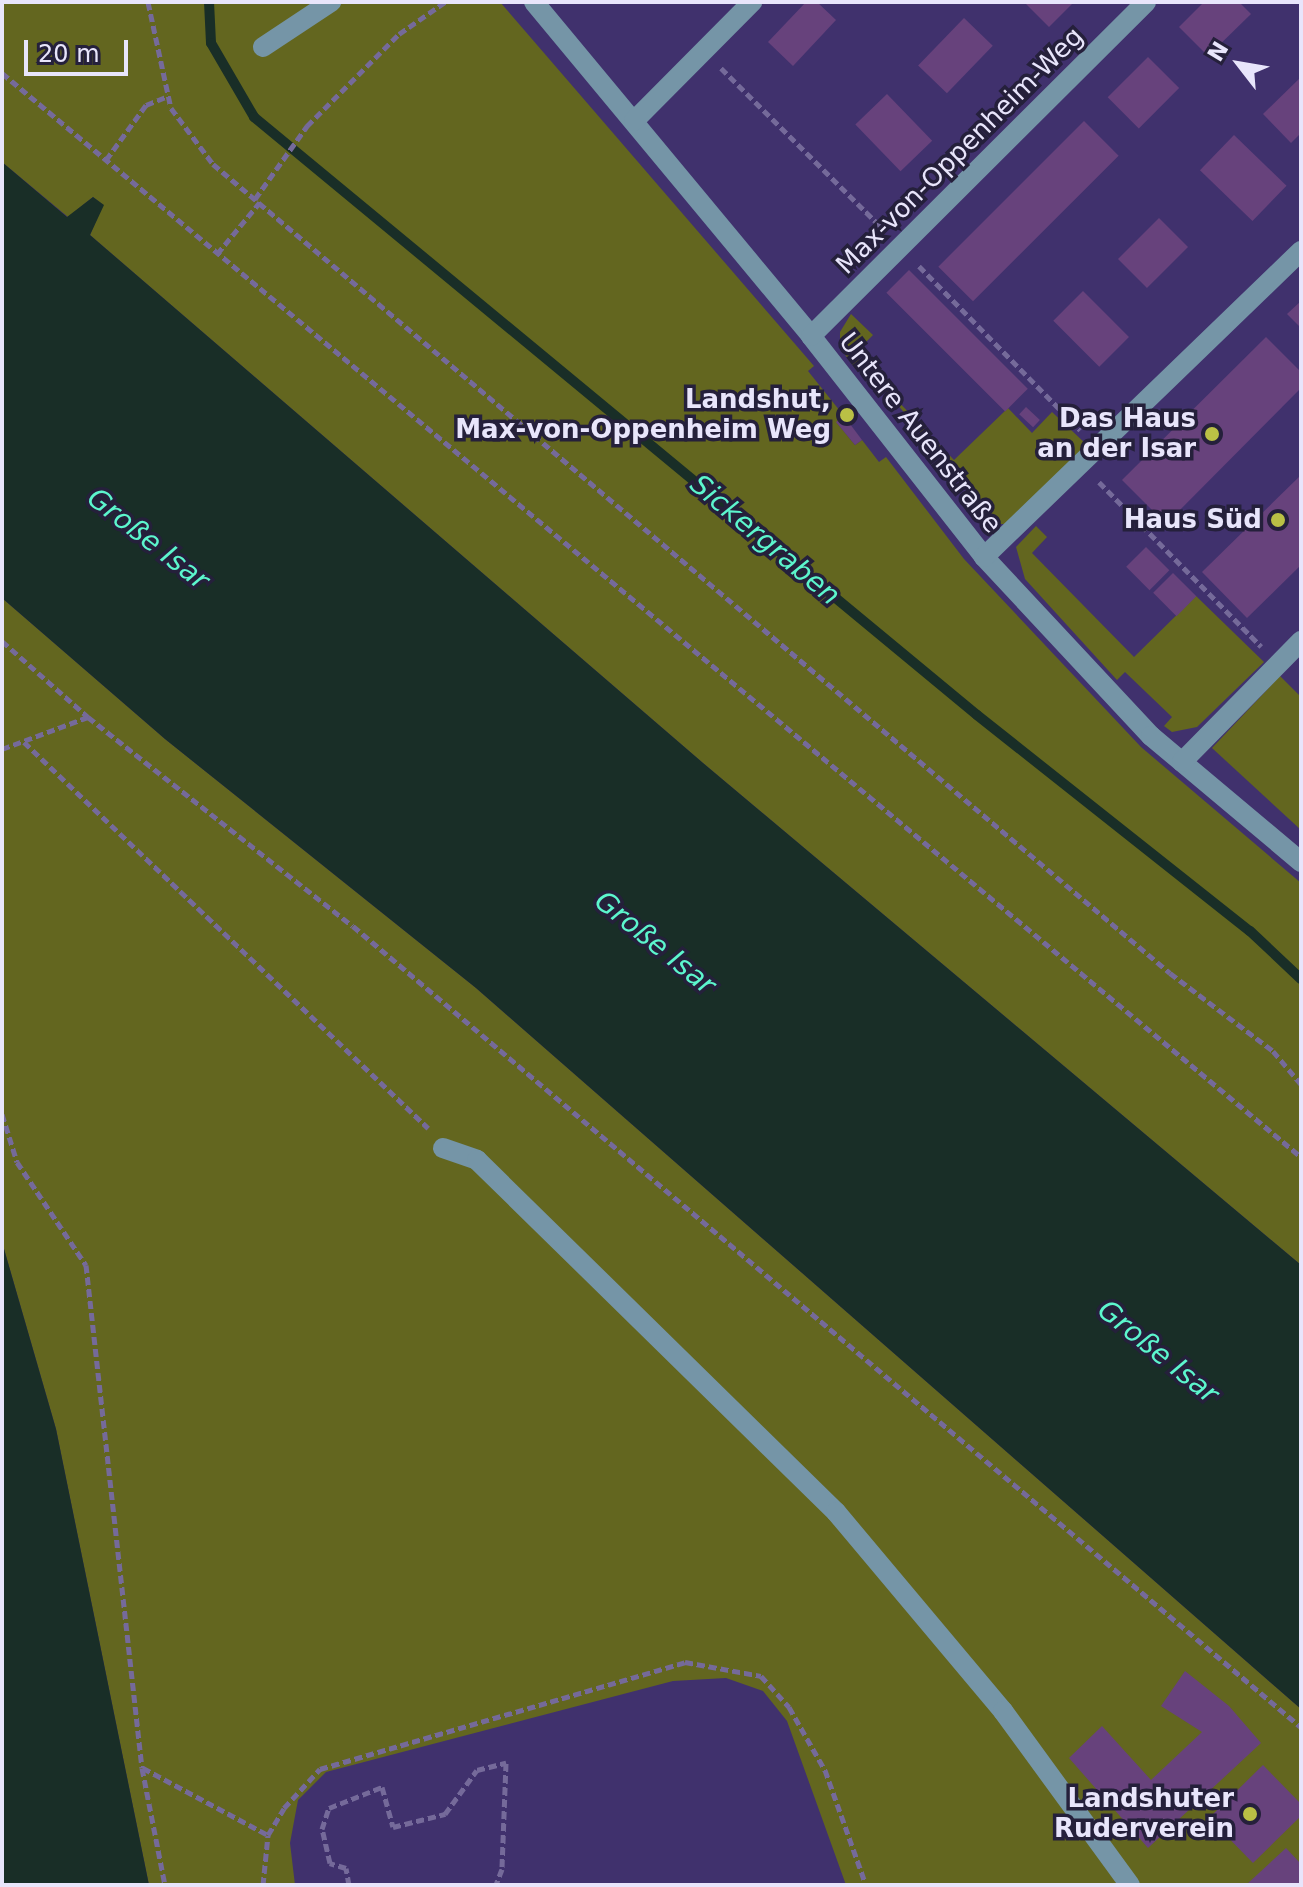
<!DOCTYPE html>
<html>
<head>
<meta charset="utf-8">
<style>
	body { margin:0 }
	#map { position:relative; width:1303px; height:1887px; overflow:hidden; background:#40316d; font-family:"DejaVu Sans",sans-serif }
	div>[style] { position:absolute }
	.green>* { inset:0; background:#63661f }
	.water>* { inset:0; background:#192e27 }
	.stream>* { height:10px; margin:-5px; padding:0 5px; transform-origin:5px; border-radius:5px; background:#192e27 }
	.building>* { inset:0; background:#67427c; transform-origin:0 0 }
	.path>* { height:5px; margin-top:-2.5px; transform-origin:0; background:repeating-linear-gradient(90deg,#756a9a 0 8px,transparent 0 12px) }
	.minor>* { height:20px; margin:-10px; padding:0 10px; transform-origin:10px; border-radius:10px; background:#7595a7 }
	.dots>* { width:22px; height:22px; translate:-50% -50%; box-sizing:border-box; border:4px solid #25203b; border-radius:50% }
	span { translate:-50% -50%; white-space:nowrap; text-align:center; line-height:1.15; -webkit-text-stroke:7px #25203b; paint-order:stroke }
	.street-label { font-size:26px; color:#e8e5fb }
	.poi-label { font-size:26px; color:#e8e5fb; font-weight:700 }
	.right { translate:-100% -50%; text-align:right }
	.water-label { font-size:28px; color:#5cf6cd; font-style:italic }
	.frame { position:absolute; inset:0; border:4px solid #e8e5fb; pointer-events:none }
	.north { position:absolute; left:1199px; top:24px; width:80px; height:80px; -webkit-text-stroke:6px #25203b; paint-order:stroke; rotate:301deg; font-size:22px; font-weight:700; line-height:32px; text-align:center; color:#e8e5fb }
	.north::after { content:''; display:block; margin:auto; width:28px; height:36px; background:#e8e5fb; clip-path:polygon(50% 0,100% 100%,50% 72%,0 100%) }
	.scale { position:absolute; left:24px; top:40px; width:104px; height:36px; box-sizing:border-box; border:4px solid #e8e5fb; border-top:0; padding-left:10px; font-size:24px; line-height:28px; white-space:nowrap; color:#e8e5fb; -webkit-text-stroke:6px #25203b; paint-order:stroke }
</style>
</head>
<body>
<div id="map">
	<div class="green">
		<div style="clip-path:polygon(2px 2px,500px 2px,814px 366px,808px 371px,844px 416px,837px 423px,855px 445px,862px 440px,879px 462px,886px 457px,964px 559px,1141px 747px,1301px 883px,1301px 1265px,703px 763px,90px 235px,103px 205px,93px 197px,68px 217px,2px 162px)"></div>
		<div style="clip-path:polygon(851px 314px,873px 335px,854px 354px,865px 366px,858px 372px,840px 348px,840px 332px)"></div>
		<div style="clip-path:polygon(875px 377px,954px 460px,1008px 408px,1032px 433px,1052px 412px,1087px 445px,1005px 524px,984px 524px,969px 510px,977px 502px)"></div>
		<div style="clip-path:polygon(1036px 526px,1047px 537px,1032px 553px,1134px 657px,1196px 596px,1264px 662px,1197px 727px,1172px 732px,1164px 726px,1172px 717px,1125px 672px,1117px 680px,1025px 579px,1016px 547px)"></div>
		<div style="clip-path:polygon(2px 598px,165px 739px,476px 988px,1301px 1709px,1301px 1885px,846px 1885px,787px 1721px,763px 1691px,726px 1678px,673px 1681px,326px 1772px,298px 1800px,290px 1843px,295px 1885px,149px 1885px,56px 1429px,2px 1242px)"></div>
		<div style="clip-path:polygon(1280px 676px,1301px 697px,1301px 830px,1212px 748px)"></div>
	</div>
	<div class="water">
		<div style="clip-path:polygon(2px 162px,67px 217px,93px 197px,104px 205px,90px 235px,703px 763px,1301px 1265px,1301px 1709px,476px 988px,165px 739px,2px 598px)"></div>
		<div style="clip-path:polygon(2px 1242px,56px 1429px,149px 1885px,2px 1885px)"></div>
	</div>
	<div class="stream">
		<div style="left:209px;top:2px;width:41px;rotate:87.2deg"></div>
		<div style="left:211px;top:43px;width:86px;rotate:59.8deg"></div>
		<div style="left:254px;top:117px;width:938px;rotate:39.59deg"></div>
		<div style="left:977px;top:715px;width:348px;rotate:38.4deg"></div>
		<div style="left:1250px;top:931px;width:70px;rotate:43.3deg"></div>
	</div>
	<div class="building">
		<div style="clip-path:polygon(806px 2px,817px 2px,836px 20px,793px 66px,768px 42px)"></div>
		<div style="clip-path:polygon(1024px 2px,1074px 2px,1049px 27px)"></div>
		<div style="clip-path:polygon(1204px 2px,1239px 2px,1251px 14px,1208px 56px,1179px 27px)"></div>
		<div style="left:964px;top:18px;width:40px;height:66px;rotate:44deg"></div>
		<div style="left:1148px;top:57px;width:44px;height:57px;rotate:45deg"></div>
		<div style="clip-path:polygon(1301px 77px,1301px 133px,1291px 143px,1263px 114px)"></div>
		<div style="left:887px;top:94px;width:65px;height:44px;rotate:46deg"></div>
		<div style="left:1084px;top:121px;width:49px;height:206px;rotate:45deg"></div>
		<div style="left:1234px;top:135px;width:73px;height:49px;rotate:44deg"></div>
		<div style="left:1159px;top:218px;width:41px;height:58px;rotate:45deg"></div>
		<div style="left:909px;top:270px;width:168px;height:32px;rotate:45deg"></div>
		<div style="left:1083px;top:291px;width:65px;height:42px;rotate:45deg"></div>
		<div style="clip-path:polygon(1301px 301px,1301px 328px,1287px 314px)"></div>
		<div style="clip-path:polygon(1266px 337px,1301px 372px,1301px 388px,1166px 524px,1122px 480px)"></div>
		<div style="left:1026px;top:407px;width:19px;height:10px;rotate:43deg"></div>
		<div style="clip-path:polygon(844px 416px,862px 440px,855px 445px,836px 422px)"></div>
		<div style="clip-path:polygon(1301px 475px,1301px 565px,1247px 618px,1202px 572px)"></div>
		<div style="left:1146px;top:547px;width:33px;height:28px;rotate:45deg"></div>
		<div style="left:1173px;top:573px;width:33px;height:28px;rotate:45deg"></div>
		<div style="clip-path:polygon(1185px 1671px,1229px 1706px,1261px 1743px,1148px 1848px,1069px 1758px,1102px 1726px,1151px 1780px,1202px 1732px,1161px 1706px)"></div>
		<div style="clip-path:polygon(1263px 1765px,1301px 1804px,1301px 1816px,1253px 1863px,1209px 1818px)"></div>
		<div style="clip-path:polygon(1286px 1848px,1301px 1864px,1301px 1885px,1246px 1885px)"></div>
	</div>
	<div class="path">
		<div style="left:148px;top:2px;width:108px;rotate:77.8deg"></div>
		<div style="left:171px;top:108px;width:70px;rotate:53.1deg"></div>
		<div style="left:213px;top:164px;width:1253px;rotate:40.21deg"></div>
		<div style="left:1170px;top:973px;width:129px;rotate:37.1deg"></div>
		<div style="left:1273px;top:1051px;width:43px;rotate:49.7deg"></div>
		<div style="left:721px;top:68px;width:226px;rotate:44.8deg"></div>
		<div style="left:2px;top:73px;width:1692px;rotate:39.84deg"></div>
		<div style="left:106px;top:160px;width:68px;rotate:-54deg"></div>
		<div style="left:146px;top:105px;width:24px;rotate:-22deg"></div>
		<div style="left:255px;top:199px;width:90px;rotate:-54.5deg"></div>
		<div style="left:307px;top:126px;width:130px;rotate:-45deg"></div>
		<div style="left:399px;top:34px;width:56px;rotate:-34.8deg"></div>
		<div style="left:217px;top:254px;width:67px;rotate:-50.4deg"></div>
		<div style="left:919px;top:266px;width:230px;rotate:45.5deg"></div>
		<div style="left:1099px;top:482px;width:231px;rotate:45.4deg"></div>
		<div style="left:2px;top:641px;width:115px;rotate:41.5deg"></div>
		<div style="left:88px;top:717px;width:337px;rotate:38.3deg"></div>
		<div style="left:353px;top:926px;width:1241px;rotate:40.2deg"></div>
		<div style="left:24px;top:742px;width:559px;rotate:43.69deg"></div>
		<div style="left:2px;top:749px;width:92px;rotate:-20.4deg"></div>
		<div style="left:2px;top:1114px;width:50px;rotate:72.6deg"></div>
		<div style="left:17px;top:1162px;width:124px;rotate:56.2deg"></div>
		<div style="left:86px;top:1265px;width:506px;rotate:83.65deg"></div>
		<div style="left:142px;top:1768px;width:119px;rotate:78.9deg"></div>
		<div style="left:143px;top:1768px;width:142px;rotate:28.2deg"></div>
		<div style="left:263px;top:1885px;width:50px;rotate:-84.3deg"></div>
		<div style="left:268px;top:1835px;width:31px;rotate:-59deg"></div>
		<div style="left:284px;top:1808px;width:53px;rotate:-47.3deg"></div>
		<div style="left:320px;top:1769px;width:380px;rotate:-16.3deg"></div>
		<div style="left:685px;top:1662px;width:77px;rotate:10.4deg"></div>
		<div style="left:761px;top:1676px;width:42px;rotate:47.9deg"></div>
		<div style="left:789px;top:1707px;width:73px;rotate:60.3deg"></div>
		<div style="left:825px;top:1770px;width:122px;rotate:70.4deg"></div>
		<div style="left:349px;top:1885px;width:17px;rotate:-100deg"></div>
		<div style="left:346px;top:1868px;width:17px;rotate:-163deg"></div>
		<div style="left:330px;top:1863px;width:35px;rotate:-103deg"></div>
		<div style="left:322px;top:1829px;width:22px;rotate:-72deg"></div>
		<div style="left:329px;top:1808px;width:57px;rotate:-21.6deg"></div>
		<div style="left:382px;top:1787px;width:41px;rotate:74.6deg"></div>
		<div style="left:393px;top:1827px;width:54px;rotate:-14deg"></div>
		<div style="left:445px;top:1814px;width:54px;rotate:-54deg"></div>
		<div style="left:477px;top:1770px;width:30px;rotate:-14deg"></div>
		<div style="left:506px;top:1763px;width:106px;rotate:92.2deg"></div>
		<div style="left:502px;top:1869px;width:17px;rotate:111deg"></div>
	</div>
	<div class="minor">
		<div style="left:534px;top:2px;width:434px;rotate:50.3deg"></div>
		<div style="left:811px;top:336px;width:281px;rotate:51.9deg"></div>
		<div style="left:984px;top:557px;width:245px;rotate:47deg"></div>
		<div style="left:1151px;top:736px;width:196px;rotate:40deg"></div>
		<div style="left:263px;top:47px;width:82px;rotate:-33.5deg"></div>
		<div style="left:634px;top:121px;width:168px;rotate:-45.2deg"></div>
		<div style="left:811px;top:336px;width:473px;rotate:-44.9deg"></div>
		<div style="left:984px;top:557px;width:441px;rotate:-44deg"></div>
		<div style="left:1182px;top:762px;width:170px;rotate:-45.5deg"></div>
		<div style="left:443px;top:1148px;width:36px;rotate:19deg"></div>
		<div style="left:477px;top:1160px;width:503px;rotate:44.44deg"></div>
		<div style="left:836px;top:1512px;width:260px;rotate:50deg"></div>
		<div style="left:1003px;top:1711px;width:215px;rotate:53.9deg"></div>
	</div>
	<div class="dots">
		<div style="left:847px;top:415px;background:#bac045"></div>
		<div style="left:1212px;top:434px;background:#bac045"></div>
		<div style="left:1278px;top:520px;background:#bac045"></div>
		<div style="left:1250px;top:1814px;background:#bac045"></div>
	</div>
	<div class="street-label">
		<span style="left:960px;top:151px;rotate:-45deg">Max-von-Oppenheim-Weg</span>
		<span style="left:920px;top:433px;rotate:52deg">Untere Auenstraße</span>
	</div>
	<div class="poi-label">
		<span class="right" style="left:831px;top:415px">Landshut,<br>Max-von-Oppenheim Weg</span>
		<span class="right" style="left:1196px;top:434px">Das Haus<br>an der Isar</span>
		<span class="right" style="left:1262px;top:520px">Haus Süd</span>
		<span class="right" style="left:1234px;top:1814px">Landshuter<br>Ruderverein</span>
	</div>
	<div class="water-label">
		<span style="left:148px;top:539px;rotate:38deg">Große Isar</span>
		<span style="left:765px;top:540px;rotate:40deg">Sickergraben</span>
		<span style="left:655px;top:943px;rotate:39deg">Große Isar</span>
		<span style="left:1158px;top:1352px;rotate:39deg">Große Isar</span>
	</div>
	<div class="frame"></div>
	<div class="north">N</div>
	<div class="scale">20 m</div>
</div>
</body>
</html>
